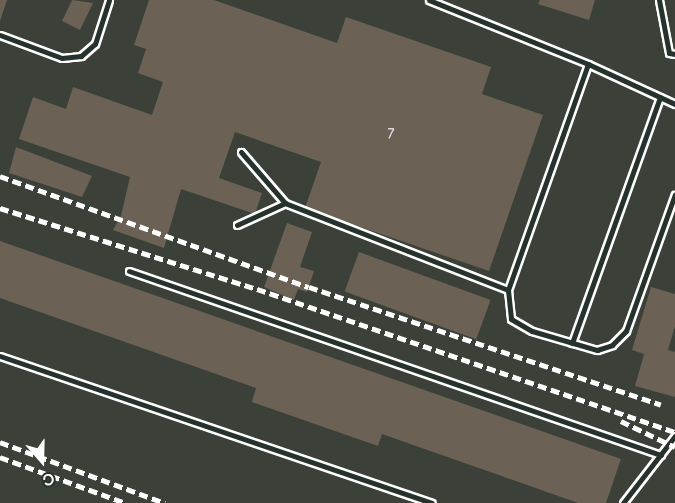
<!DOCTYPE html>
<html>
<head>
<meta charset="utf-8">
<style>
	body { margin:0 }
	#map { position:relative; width:675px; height:503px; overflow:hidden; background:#26332d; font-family:"Balsamiq Sans",sans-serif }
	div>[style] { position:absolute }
	.built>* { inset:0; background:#3b4139; transform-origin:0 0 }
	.building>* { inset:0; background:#6b6155; transform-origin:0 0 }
	.roads { filter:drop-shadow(2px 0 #fff) drop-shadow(-2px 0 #fff) drop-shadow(0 2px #fff) drop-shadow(0 -2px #fff) }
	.service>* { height:5px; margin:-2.5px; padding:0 2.5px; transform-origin:2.5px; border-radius:2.5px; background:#26332d }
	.rail>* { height:4.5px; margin-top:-2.25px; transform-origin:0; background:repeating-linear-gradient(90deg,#fff 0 9px,transparent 0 13.5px) }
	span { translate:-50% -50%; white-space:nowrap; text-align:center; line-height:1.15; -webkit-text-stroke:4.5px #26332d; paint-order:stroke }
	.number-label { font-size:14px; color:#dad8d4 }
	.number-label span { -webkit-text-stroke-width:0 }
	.north { position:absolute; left:12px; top:431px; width:60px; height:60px; -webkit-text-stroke:4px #26332d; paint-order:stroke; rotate:160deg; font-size:16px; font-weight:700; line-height:24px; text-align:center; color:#fff }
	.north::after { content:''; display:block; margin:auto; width:21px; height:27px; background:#fff; clip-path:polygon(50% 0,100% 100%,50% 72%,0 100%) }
</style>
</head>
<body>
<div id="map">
	<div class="built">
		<div style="left:0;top:0;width:675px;height:503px"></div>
	</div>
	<div class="building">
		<div style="clip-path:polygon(0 0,7px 0,0 21px)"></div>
		<div style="clip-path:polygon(72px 0,93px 3px,80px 30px,62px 21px)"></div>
		<div style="clip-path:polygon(149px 0,214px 0,337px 43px,346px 17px,491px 67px,482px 94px,543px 115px,489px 271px,305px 208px,321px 162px,235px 132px,219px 178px,262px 193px,255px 214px,181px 189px,164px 248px,113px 230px,121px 216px,130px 177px,19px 139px,33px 97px,66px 109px,73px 87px,152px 115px,163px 82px,138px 73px,146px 49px,134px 45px)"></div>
		<div style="clip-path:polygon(540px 0,595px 0,589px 20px,538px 4px)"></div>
		<div style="clip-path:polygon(16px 147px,92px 176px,82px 197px,9px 173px)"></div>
		<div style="clip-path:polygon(287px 223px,312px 232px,300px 267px,314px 271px,307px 292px,298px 289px,294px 300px,264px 287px)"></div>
		<div style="clip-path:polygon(0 241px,621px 459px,606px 503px,578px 503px,382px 434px,378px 446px,252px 402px,256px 388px,0 298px)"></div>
		<div style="left:359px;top:252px;width:140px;height:42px;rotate:20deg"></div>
		<div style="clip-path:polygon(651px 287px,675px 294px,675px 326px,668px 350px,675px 352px,675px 397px,635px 386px,644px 354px,632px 350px)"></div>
	</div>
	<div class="roads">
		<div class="service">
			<div style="left:429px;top:0;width:171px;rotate:21.9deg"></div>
			<div style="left:588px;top:64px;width:96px;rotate:24.7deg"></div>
			<div style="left:659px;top:0;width:54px;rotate:79.3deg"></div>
			<div style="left:669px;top:53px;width:6px;rotate:9deg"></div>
			<div style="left:0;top:35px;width:66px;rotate:20.4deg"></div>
			<div style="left:62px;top:58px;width:19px;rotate:-6deg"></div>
			<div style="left:81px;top:56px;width:18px;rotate:-41deg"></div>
			<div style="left:95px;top:44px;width:46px;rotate:-72.3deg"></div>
			<div style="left:588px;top:64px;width:240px;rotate:109.5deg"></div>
			<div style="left:508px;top:290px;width:29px;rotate:84deg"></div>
			<div style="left:511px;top:319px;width:24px;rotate:30deg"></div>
			<div style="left:532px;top:331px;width:68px;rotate:16.3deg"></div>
			<div style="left:597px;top:350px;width:16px;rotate:-18deg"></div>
			<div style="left:612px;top:345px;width:20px;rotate:-45deg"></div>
			<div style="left:626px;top:331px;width:145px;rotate:-70.3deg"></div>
			<div style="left:241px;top:152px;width:67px;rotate:49.2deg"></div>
			<div style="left:237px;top:225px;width:53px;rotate:-24.6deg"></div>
			<div style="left:285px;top:203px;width:239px;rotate:21.3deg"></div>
			<div style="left:129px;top:271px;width:563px;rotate:19.08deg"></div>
			<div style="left:572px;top:343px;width:261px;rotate:-70.3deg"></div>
			<div style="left:0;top:356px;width:456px;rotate:18.8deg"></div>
			<div style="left:623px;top:503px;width:85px;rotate:-52.2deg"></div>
		</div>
	</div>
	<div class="rail">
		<div style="left:0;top:176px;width:328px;rotate:19.8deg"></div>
		<div style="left:309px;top:287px;width:371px;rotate:18.5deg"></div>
		<div style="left:0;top:208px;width:269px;rotate:17.5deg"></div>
		<div style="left:257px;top:289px;width:442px;rotate:18.9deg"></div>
		<div style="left:621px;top:421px;width:60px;rotate:25.7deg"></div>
		<div style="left:0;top:442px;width:176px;rotate:20.3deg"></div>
		<div style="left:0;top:457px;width:134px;rotate:20.1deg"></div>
	</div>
	<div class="number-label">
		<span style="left:391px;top:135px">7</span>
	</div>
	<div class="north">С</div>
</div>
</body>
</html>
